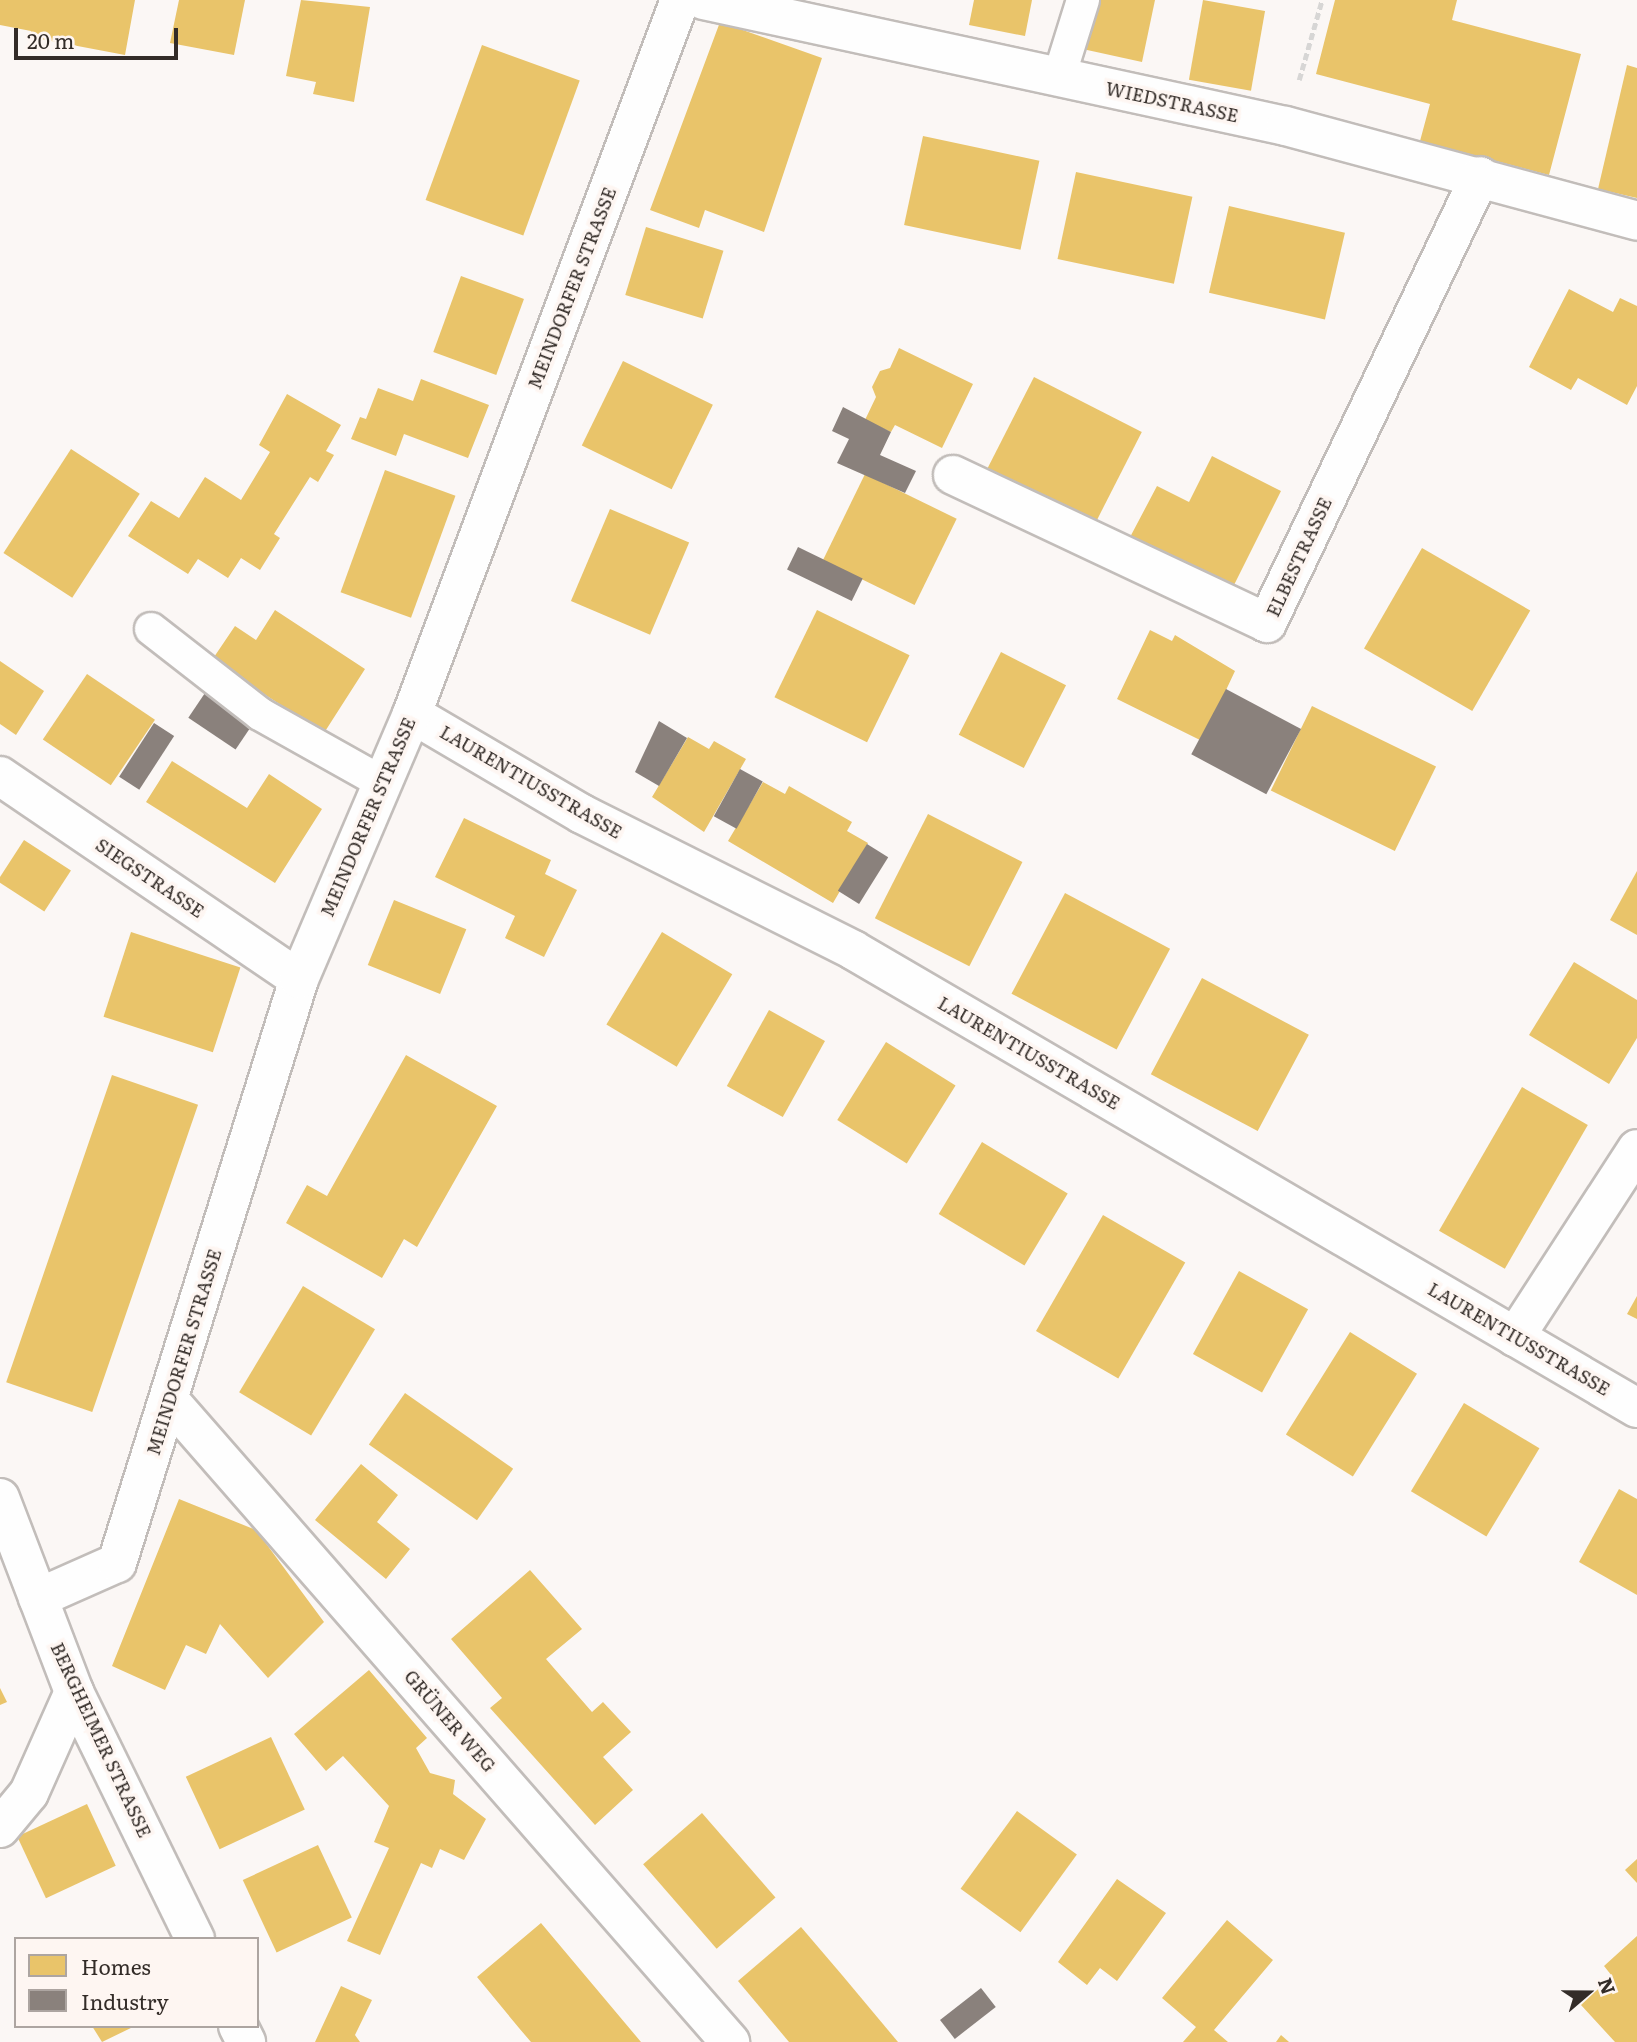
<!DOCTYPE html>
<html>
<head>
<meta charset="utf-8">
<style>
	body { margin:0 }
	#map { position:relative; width:1637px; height:2042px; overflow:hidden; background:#fbf7f5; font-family:Literata,serif }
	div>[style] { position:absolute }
	.homes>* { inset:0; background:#e9c46a; transform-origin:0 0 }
	.industry>* { inset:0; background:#8a817c; transform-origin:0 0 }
	.path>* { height:4.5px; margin-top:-2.25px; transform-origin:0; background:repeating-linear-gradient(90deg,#d7d6d5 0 7px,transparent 0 10.5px) }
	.roads { filter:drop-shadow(2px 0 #c2bdba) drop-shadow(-2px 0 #c2bdba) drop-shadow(0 2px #c2bdba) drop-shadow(0 -2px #c2bdba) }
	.service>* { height:32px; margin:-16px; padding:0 16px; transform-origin:16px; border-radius:16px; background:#fefefe }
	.minor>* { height:38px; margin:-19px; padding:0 19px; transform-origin:19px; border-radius:19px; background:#fefefe }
	.tertiary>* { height:38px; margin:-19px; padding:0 19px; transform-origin:19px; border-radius:19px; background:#fefefe }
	span { translate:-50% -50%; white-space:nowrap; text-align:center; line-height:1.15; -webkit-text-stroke:7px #fef6f2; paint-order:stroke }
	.street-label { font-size:18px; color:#332c28 }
	.legend { position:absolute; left:14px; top:1937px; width:245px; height:91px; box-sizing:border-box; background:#fef6f2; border:2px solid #ada5a1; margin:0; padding:9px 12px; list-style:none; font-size:21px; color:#332c28 }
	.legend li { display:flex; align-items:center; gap:14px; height:35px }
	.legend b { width:35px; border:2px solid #ada5a1 }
	.north { position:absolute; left:1553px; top:1958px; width:70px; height:70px; -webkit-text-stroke:5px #fef6f2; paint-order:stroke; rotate:70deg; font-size:19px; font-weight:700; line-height:28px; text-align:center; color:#332c28 }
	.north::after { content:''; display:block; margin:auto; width:24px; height:32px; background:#332c28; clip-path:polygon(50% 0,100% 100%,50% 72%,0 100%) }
	.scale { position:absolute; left:14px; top:28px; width:164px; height:32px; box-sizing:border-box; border:4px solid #332c28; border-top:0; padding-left:9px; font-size:21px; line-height:24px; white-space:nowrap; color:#332c28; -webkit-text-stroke:5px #fef6f2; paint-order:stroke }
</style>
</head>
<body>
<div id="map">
	<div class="homes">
		<div style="clip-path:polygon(0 0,135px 0,125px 55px,30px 37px,31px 31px,0 25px)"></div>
		<div style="clip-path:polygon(179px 0,245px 0,234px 55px,170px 43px)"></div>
		<div style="clip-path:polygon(301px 0,370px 7px,354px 102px,313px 94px,316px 82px,286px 76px)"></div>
		<div style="clip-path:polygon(974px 0,1032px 0,1025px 36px,969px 25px)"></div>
		<div style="clip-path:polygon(1089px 0,1155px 0,1142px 62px,1078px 48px)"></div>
		<div style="left:1203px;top:0;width:63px;height:81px;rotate:10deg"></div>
		<div style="clip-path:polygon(1335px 0,1457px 0,1452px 20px,1581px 54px,1549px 175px,1420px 141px,1430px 104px,1316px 74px)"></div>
		<div style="clip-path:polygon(720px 22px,822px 58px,764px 232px,705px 210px,699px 228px,650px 210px)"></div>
		<div style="left:482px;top:45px;width:104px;height:165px;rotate:20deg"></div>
		<div style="clip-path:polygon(1627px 65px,1637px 68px,1637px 198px,1598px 189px)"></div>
		<div style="left:923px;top:136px;width:119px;height:91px;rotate:12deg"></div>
		<div style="left:1076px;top:172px;width:119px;height:89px;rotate:12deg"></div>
		<div style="left:1229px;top:206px;width:119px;height:89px;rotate:13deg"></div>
		<div style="left:646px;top:227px;width:81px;height:71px;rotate:17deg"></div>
		<div style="left:461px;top:276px;width:67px;height:81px;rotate:20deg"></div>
		<div style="clip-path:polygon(1569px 289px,1613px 312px,1620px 298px,1637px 306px,1637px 386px,1627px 405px,1578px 378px,1571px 390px,1529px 367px)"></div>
		<div style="clip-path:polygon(899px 348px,973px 384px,942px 448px,895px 425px,891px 432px,865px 420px,876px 397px,872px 387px,880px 371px,890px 368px)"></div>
		<div style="left:623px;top:361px;width:100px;height:94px;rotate:26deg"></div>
		<div style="left:1034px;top:377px;width:121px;height:106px;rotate:27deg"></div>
		<div style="clip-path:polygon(421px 379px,489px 405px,468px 458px,404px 434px,396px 456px,351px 439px,360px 417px,366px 419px,378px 388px,413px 401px)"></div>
		<div style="clip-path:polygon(287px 394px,341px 425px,326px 451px,334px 455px,318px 482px,310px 477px,274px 534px,280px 538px,260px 570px,241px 558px,228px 578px,198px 559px,188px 574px,128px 536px,151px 501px,179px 518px,205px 477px,241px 500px,270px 452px,259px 445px)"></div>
		<div style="left:71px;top:449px;width:82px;height:124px;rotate:33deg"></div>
		<div style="clip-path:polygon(1212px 456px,1281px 491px,1230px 593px,1128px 541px,1157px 486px,1189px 502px)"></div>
		<div style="left:385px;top:470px;width:75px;height:130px;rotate:20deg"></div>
		<div style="left:865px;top:474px;width:102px;height:96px;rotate:26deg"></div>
		<div style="left:610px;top:509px;width:86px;height:100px;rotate:23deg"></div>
		<div style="left:1422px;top:548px;width:125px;height:116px;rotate:30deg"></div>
		<div style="clip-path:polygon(275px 610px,365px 669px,324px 733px,212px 660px,235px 626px,256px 640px)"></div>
		<div style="left:817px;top:610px;width:103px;height:97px;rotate:26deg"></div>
		<div style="clip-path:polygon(1150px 630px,1172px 641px,1175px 635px,1235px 671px,1202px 741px,1117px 699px)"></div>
		<div style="left:1001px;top:652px;width:73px;height:93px;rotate:27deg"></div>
		<div style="clip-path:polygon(0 661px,44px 691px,16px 735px,0 724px)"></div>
		<div style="left:87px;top:674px;width:82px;height:79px;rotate:34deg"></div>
		<div style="left:1312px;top:706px;width:138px;height:94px;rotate:26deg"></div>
		<div style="clip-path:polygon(688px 737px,709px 749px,714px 741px,746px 759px,704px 832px,652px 797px)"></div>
		<div style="clip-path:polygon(172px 761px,247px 808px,269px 774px,322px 809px,275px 883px,146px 802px)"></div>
		<div style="clip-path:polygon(763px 782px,785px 794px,789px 786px,852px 822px,847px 831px,868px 843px,833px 903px,728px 841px)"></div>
		<div style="left:928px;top:814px;width:106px;height:117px;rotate:27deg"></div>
		<div style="clip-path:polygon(464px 818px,551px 860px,545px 874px,577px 890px,544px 957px,505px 938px,515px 916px,435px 877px)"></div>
		<div style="left:24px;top:840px;width:56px;height:49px;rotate:33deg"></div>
		<div style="clip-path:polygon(1637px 871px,1637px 935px,1610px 920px)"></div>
		<div style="left:1065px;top:893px;width:119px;height:114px;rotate:28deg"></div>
		<div style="left:394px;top:900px;width:78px;height:70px;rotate:22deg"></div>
		<div style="left:131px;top:932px;width:115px;height:89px;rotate:18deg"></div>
		<div style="left:662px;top:932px;width:82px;height:108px;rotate:31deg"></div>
		<div style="clip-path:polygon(1574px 962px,1637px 1000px,1637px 1038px,1609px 1084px,1529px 1035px)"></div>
		<div style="left:1202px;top:978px;width:121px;height:109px;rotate:28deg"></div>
		<div style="left:769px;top:1010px;width:64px;height:87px;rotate:29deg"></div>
		<div style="left:886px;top:1042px;width:82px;height:92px;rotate:32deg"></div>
		<div style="clip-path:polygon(406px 1055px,497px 1106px,417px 1247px,404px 1239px,382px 1278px,286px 1223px,307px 1185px,327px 1196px)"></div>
		<div style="left:112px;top:1075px;width:91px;height:325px;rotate:19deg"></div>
		<div style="left:1522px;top:1087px;width:76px;height:166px;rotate:30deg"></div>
		<div style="left:982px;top:1142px;width:100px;height:84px;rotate:31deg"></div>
		<div style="left:1103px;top:1215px;width:95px;height:134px;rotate:30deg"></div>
		<div style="left:1239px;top:1271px;width:79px;height:95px;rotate:29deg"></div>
		<div style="left:303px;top:1286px;width:84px;height:124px;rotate:31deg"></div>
		<div style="clip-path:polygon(1637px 1296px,1637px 1319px,1627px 1314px)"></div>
		<div style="left:1350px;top:1332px;width:79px;height:121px;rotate:32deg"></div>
		<div style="left:405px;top:1393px;width:132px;height:63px;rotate:35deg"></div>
		<div style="left:1464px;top:1403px;width:88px;height:103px;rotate:31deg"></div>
		<div style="clip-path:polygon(361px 1464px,398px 1495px,377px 1522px,410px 1549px,386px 1579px,315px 1520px)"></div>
		<div style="clip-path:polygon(1619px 1489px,1637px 1499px,1637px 1595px,1579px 1562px)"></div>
		<div style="clip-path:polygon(179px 1499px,256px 1530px,324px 1622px,268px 1678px,220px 1624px,206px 1654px,186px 1645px,165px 1690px,112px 1666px)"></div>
		<div style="clip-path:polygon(530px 1570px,582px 1629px,546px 1659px,592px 1712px,603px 1702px,631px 1732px,603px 1757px,633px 1790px,595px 1825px,490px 1708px,502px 1698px,451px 1639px)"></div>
		<div style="clip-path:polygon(369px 1670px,427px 1738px,416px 1748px,430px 1773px,455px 1780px,453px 1794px,486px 1819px,464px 1860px,440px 1849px,432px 1868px,421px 1863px,380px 1955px,347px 1941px,389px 1848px,374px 1842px,389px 1806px,343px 1756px,326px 1771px,294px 1734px)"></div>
		<div style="clip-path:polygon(0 1688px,7px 1702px,0 1705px)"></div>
		<div style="left:271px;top:1737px;width:80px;height:94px;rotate:65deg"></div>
		<div style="left:87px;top:1804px;width:68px;height:77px;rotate:65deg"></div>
		<div style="left:1017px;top:1811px;width:74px;height:96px;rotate:36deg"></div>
		<div style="left:702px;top:1813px;width:112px;height:78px;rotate:49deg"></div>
		<div style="left:318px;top:1845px;width:80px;height:83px;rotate:65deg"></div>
		<div style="clip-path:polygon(1637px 1859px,1637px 1883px,1625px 1870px)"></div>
		<div style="clip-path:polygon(1117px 1879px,1166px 1913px,1117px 1981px,1100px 1968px,1087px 1985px,1058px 1962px)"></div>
		<div style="clip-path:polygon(1227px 1920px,1273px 1960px,1214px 2030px,1228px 2042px,1183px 2042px,1196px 2027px,1162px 1998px)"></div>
		<div style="clip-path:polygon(541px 1923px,583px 1973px,641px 2042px,531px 2042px,519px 2028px,477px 1977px)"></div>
		<div style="clip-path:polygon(801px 1927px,842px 1975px,898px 2042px,789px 2042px,738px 1981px)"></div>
		<div style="clip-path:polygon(1637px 1936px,1637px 2042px,1615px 2042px,1581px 2005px,1612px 1976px,1604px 1966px)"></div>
		<div style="clip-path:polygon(341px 1986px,372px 2000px,355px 2035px,360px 2042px,315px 2042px)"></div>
		<div style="clip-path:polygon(92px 2026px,135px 2026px,102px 2042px)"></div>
		<div style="clip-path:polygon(1281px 2035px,1289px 2042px,1276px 2042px)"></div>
	</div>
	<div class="industry">
		<div style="clip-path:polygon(843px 407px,891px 432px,880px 455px,916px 471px,905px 493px,837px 463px,849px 439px,832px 431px)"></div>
		<div style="left:798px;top:547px;width:72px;height:25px;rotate:26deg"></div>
		<div style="left:209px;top:687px;width:57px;height:37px;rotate:34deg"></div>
		<div style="left:1226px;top:689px;width:85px;height:74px;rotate:28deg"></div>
		<div style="clip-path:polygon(659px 721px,687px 738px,659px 786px,635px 772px)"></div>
		<div style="left:154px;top:723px;width:24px;height:64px;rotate:33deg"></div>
		<div style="left:740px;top:769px;width:26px;height:54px;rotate:29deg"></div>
		<div style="left:867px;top:844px;width:25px;height:55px;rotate:32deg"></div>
		<div style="left:981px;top:1988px;width:24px;height:52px;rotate:52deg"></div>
	</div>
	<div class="path">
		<div style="left:1299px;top:80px;width:83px;rotate:-74deg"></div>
	</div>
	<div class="roads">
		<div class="service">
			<div style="left:1059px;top:77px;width:81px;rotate:-72.7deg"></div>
			<div style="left:151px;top:629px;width:138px;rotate:37.9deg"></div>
			<div style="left:260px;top:714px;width:139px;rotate:29.3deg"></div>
		</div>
		<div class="minor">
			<div style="left:703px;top:0;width:596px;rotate:12.2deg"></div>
			<div style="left:1286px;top:126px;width:364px;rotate:15.1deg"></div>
			<div style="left:953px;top:475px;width:347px;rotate:25.2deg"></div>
			<div style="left:1267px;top:623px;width:495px;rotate:-64.5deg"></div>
			<div style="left:412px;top:714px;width:197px;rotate:30.5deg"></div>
			<div style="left:582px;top:814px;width:303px;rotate:26.6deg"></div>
			<div style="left:853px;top:950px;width:908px;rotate:30.29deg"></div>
			<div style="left:0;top:776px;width:361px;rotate:34.2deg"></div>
			<div style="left:1515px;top:1337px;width:224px;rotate:-57deg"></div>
			<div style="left:169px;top:1400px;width:853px;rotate:48.85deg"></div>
			<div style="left:38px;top:1598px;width:86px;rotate:-23.9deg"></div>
			<div style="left:117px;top:1563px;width:612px;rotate:-72.69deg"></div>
			<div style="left:299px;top:979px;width:288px;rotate:-66.9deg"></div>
			<div style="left:412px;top:714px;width:763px;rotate:-69.43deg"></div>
			<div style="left:0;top:1828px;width:45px;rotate:-50.4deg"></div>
			<div style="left:29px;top:1793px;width:111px;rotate:-66deg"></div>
		</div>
		<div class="tertiary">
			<div style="left:0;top:1498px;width:208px;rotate:69.1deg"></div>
			<div style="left:74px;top:1692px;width:275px;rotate:63.9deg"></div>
			<div style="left:238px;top:2026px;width:18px;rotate:63deg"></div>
		</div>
	</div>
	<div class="street-label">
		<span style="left:1172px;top:102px;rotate:12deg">WIEDSTRASSE</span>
		<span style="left:572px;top:288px;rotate:-69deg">MEINDORFER STRASSE</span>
		<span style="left:1299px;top:557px;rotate:-65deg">ELBESTRASSE</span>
		<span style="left:531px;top:782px;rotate:30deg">LAURENTIUSSTRASSE</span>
		<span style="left:368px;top:817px;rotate:-67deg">MEINDORFER STRASSE</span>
		<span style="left:150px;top:878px;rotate:34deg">SIEGSTRASSE</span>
		<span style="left:1029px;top:1053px;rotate:30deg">LAURENTIUSSTRASSE</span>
		<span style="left:1519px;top:1339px;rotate:30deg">LAURENTIUSSTRASSE</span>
		<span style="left:184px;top:1352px;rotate:-73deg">MEINDORFER STRASSE</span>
		<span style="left:450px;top:1721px;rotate:49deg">GRÜNER WEG</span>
		<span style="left:101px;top:1740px;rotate:65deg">BERGHEIMER STRASSE</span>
	</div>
	<ul class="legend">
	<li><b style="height:19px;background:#e9c46a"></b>Homes</li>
	<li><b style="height:19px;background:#8a817c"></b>Industry</li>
	</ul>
	<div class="north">N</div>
	<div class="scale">20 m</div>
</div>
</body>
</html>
